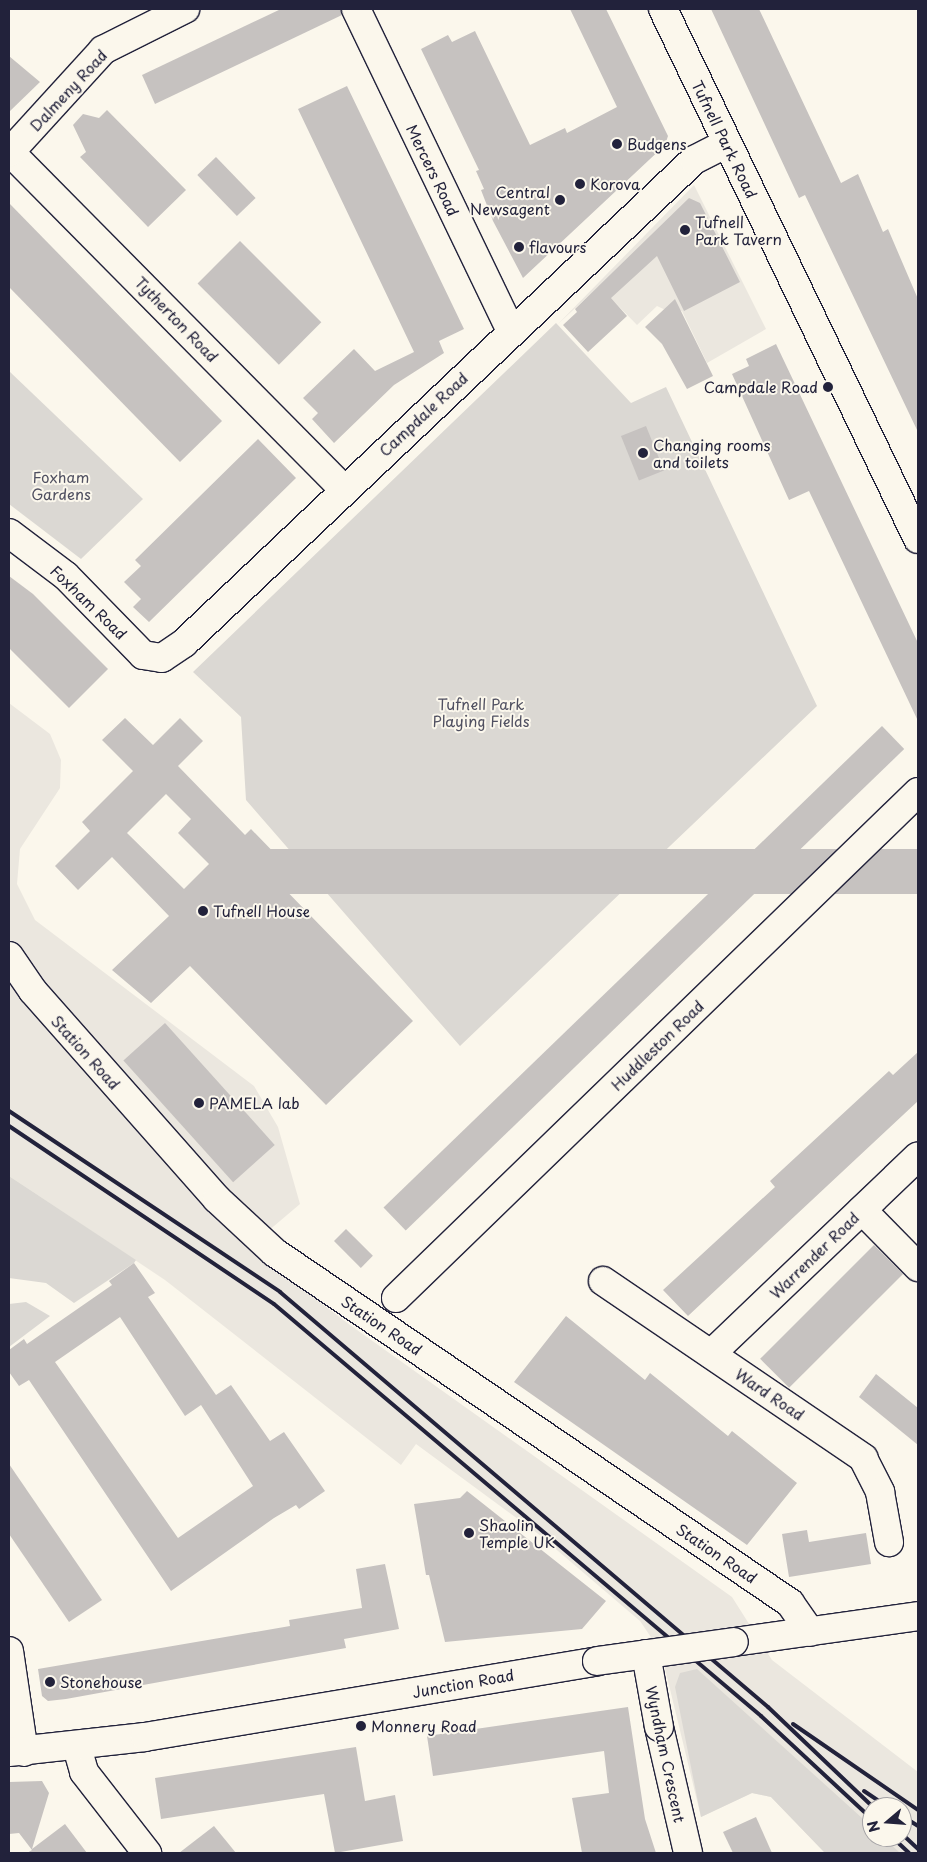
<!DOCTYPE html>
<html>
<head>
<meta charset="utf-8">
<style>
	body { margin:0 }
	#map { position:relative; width:927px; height:1862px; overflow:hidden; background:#fbf7ec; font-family:"Playpen Sans",sans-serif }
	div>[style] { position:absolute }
	.built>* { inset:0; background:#ebe7df }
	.green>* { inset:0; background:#dbd8d3 }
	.building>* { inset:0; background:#c6c2c0; transform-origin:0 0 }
	.roads { filter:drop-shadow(1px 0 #22223b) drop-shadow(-1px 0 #22223b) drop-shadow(0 1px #22223b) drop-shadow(0 -1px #22223b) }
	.minor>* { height:28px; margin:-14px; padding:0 14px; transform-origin:14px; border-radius:14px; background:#fbf7ec }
	.major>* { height:28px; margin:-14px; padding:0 14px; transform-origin:14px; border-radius:14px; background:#fbf7ec }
	.rail>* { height:4px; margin:-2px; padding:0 2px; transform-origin:2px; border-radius:2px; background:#22223b }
	.bridges { filter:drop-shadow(1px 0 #22223b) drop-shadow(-1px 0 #22223b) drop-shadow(0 1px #22223b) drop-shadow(0 -1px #22223b) }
	.minor-bridge>* { height:28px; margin:-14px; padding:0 14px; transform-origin:14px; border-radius:14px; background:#fbf7ec }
	.major-bridge>* { height:28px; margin:-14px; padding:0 14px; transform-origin:14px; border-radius:14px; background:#fbf7ec }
	.dots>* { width:14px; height:14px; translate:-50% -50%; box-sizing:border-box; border:2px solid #fbf7ec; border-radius:50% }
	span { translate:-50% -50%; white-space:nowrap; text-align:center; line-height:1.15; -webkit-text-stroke:4px #fbf7ec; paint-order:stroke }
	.street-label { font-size:15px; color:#22223b }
	.poi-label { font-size:15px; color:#22223b }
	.left { translate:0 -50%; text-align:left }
	.right { translate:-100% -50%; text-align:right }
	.park-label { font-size:15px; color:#505061 }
	.frame { position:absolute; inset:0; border:10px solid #22223b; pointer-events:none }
	.north { position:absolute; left:862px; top:1797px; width:50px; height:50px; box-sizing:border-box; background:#fbf7ec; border:1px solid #a4a2a5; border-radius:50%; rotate:252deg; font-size:14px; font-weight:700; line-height:20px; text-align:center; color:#22223b }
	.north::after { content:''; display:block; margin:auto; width:18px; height:22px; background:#22223b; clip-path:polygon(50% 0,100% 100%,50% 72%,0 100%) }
</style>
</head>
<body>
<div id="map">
	<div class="built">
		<div style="clip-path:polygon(694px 185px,766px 329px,707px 363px,682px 311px,672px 313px,657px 306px,637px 325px,599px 286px,558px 324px)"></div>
		<div style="clip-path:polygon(evenodd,9px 703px,50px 734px,61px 760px,60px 788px,20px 849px,17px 884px,35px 920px,254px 1086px,278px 1127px,300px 1204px,248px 1248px,350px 1325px,732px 1597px,772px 1660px,918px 1772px,918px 1853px,825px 1853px,771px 1797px,752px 1793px,701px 1817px,661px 1652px,640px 1621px,537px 1533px,416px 1444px,401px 1465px,165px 1280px,9px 1176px,9px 703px,872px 1807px,902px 1807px,902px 1837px,872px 1837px,872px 1807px)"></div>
	</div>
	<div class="green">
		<div style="clip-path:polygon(556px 323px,631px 403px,666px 387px,817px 706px,460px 1046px,246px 800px,241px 717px,193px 672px)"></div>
		<div style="clip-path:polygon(9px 371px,143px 499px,81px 559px,9px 504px)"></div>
		<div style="clip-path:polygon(9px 1176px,136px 1260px,134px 1263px,74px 1303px,46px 1283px,9px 1278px)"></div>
		<div style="clip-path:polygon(26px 1302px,50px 1316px,9px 1347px,9px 1304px)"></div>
		<div style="clip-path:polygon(697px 1669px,872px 1827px,872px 1837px,883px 1837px,900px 1853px,825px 1853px,771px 1797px,752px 1793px,701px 1817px,675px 1687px,680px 1673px)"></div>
	</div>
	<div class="building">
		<div style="clip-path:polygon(281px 9px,341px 9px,342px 15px,155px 104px,142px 75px)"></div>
		<div style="clip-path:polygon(570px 9px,606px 9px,668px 136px,665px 145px,523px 278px,493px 221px,481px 190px,484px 189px,476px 171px,479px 170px,421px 49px,448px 35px,452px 42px,475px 31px,530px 145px,565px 128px,567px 133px,617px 107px)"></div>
		<div style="clip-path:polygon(711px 9px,759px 9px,841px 183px,858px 174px,883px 232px,888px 229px,918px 299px,918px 432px,805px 195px,799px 198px)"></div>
		<div style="clip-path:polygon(9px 56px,40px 82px,9px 112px)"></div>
		<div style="clip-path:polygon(347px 86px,464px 329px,439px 341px,444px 353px,394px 385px,334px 443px,312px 419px,318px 413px,303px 398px,354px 349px,375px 371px,414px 352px,298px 109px)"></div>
		<div style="clip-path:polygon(107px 110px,186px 190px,148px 227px,80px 157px,86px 152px,73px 125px,83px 114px,99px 118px)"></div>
		<div style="left:216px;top:157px;width:57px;height:26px;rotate:46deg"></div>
		<div style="clip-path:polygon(689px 198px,700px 203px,740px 282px,684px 311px,657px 256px,611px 298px,627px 316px,588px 352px,563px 325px,577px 312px,575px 309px)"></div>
		<div style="clip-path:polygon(9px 203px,222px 421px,180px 462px,9px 287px)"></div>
		<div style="left:240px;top:241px;width:115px;height:60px;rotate:45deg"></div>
		<div style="clip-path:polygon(675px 299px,713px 376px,687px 389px,662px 344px,645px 327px)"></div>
		<div style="clip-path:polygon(776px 344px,918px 643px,918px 721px,809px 491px,789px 500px,732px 374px,749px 366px,746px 359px)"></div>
		<div style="left:646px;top:426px;width:48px;height:27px;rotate:68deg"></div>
		<div style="clip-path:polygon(258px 439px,296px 478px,149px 622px,133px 607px,141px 599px,124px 582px,141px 566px,135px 560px)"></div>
		<div style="clip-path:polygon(9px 576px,33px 594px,108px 669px,69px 708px,9px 648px)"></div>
		<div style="clip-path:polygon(evenodd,125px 718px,153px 745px,180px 718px,203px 741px,178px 766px,245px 835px,251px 829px,287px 866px,274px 878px,413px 1021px,326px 1105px,190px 966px,151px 1003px,112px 970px,169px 916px,112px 857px,78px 890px,55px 866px,90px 831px,82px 822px,133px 771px,102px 740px,125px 718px,166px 794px,191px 819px,178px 833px,209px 864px,184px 889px,127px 833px,166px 794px)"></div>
		<div style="left:882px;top:726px;width:32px;height:693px;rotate:46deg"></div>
		<div style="left:918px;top:849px;width:45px;height:671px;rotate:90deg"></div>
		<div style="left:165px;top:1023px;width:164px;height:56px;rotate:48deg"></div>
		<div style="clip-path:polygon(918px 1052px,918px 1101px,688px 1316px,663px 1290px,775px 1187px,770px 1181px,889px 1071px,893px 1075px)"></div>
		<div style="left:346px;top:1229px;width:38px;height:17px;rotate:45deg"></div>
		<div style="left:874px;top:1245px;width:41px;height:161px;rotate:45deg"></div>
		<div style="clip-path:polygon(evenodd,134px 1263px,155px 1293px,148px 1297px,216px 1395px,231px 1385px,270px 1441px,284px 1432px,325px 1491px,299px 1509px,296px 1505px,274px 1518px,171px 1591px,29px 1380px,19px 1386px,9px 1372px,9px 1350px,24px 1339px,27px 1344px,112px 1285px,109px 1281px,134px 1263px,120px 1317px,185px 1416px,201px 1405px,253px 1486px,178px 1538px,55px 1362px,120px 1317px)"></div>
		<div style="clip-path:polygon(566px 1316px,645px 1380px,650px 1373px,728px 1436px,732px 1431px,797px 1483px,747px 1545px,514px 1382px)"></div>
		<div style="clip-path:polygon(876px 1374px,918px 1408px,918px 1445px,859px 1397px)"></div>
		<div style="clip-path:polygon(9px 1464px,102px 1600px,69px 1622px,9px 1534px)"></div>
		<div style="clip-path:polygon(467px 1491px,606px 1601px,582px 1629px,445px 1642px,429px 1575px,426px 1575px,414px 1504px,460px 1498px)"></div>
		<div style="clip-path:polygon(807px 1530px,809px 1542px,866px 1533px,871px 1564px,789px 1577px,782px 1534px)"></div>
		<div style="clip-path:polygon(385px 1564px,399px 1629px,344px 1639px,346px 1648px,66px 1699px,48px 1701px,42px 1696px,38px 1669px,290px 1626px,289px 1620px,362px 1608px,356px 1569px)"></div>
		<div style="clip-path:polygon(628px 1707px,645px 1819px,656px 1853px,582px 1853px,572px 1798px,609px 1793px,604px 1751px,433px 1776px,427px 1736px)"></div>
		<div style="clip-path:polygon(356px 1747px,365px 1801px,395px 1795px,403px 1841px,335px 1853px,324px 1794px,161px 1819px,155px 1778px)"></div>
		<div style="clip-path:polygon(42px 1781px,49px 1793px,32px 1849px,65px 1824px,87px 1853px,27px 1853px,32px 1850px,19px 1833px,9px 1834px,9px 1782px)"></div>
		<div style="clip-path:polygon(756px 1817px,772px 1853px,733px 1853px,723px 1832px)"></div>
		<div style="clip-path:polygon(214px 1826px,236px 1853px,179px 1853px)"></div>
	</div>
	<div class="roads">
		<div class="minor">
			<div style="left:356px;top:9px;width:357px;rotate:64.3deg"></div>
			<div style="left:663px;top:9px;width:588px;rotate:64.31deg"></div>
			<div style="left:9px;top:151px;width:475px;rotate:45.3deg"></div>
			<div style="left:10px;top:152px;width:138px;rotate:-47.6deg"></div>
			<div style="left:103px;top:50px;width:92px;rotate:-26.6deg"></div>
			<div style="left:9px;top:533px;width:71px;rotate:37deg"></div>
			<div style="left:66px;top:576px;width:110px;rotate:45.7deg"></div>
			<div style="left:143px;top:655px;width:19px;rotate:9deg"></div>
			<div style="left:162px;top:658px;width:27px;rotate:-34deg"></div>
			<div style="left:184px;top:643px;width:702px;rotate:-43.44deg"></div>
			<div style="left:694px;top:160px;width:36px;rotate:-27deg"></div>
			<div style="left:9px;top:956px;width:42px;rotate:55.6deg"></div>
			<div style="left:33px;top:991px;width:278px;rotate:48.5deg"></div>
			<div style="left:217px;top:1199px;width:78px;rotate:42.9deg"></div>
			<div style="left:274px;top:1252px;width:624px;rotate:34.22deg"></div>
			<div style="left:790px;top:1603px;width:35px;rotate:55deg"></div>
			<div style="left:862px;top:1210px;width:80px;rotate:45.5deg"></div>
			<div style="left:603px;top:1281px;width:315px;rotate:34.2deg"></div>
			<div style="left:863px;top:1458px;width:38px;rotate:63deg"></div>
			<div style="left:880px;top:1492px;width:51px;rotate:79.8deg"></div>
			<div style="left:396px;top:1298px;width:727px;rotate:-44.11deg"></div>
			<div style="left:711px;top:1354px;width:286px;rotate:-43.7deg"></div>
			<div style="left:9px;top:1651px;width:102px;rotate:81.6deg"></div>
			<div style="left:659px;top:1727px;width:129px;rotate:77deg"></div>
			<div style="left:77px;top:1747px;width:26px;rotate:74deg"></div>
			<div style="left:84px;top:1772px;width:103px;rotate:52.1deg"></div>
		</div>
		<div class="major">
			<div style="left:734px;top:1642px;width:186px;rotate:-8deg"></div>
			<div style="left:9px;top:1752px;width:137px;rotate:-6.3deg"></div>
			<div style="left:145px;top:1737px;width:458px;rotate:-9.5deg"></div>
		</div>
	</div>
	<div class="rail">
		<div style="left:9px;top:1111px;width:326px;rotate:33.7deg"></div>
		<div style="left:280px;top:1292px;width:641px;rotate:40.38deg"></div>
		<div style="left:768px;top:1707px;width:145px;rotate:43.6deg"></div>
		<div style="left:9px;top:1126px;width:319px;rotate:33.9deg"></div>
		<div style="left:274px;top:1304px;width:638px;rotate:40.23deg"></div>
		<div style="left:761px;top:1716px;width:151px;rotate:42.9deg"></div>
		<div style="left:793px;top:1724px;width:152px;rotate:34.5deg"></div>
		<div style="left:864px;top:1791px;width:29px;rotate:34deg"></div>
		<div style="left:902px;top:1816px;width:19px;rotate:32deg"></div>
		<div style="left:902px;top:1834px;width:22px;rotate:43deg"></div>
		<div style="left:892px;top:1837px;width:23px;rotate:43deg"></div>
	</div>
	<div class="bridges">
		<div class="minor-bridge">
			<div style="left:646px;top:1654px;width:74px;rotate:79.9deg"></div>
		</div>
		<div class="major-bridge">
			<div style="left:597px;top:1661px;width:138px;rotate:-7.9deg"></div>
		</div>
	</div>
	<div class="dots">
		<div style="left:617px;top:144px;background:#22223b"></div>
		<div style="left:580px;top:184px;background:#22223b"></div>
		<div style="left:560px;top:200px;background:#22223b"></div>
		<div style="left:685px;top:230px;background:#22223b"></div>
		<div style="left:519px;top:247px;background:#22223b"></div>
		<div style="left:828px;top:387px;background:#22223b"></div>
		<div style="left:643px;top:453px;background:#22223b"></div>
		<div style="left:203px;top:911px;background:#22223b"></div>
		<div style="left:199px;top:1103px;background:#22223b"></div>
		<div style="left:469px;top:1533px;background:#22223b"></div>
		<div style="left:50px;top:1682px;background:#22223b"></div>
		<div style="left:361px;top:1726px;background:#22223b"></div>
	</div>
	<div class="street-label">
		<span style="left:68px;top:90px;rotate:-47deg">Dalmeny Road</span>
		<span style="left:725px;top:139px;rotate:64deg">Tufnell Park Road</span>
		<span style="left:433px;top:170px;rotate:64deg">Mercers Road</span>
		<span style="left:177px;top:319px;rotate:46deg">Tytherton Road</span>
		<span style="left:423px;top:414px;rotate:-43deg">Campdale Road</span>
		<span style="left:89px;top:602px;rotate:44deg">Foxham Road</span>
		<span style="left:657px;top:1045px;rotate:-44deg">Huddleston Road</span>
		<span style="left:86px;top:1052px;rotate:48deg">Station Road</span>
		<span style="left:814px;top:1255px;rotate:-44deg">Warrender Road</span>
		<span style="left:382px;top:1325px;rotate:34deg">Station Road</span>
		<span style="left:770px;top:1394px;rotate:34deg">Ward Road</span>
		<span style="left:717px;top:1553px;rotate:34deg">Station Road</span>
		<span style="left:463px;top:1683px;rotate:-10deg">Junction Road</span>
		<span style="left:666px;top:1754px;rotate:78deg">Wyndham Crescent</span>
	</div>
	<div class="poi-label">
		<span class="left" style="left:627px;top:144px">Budgens</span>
		<span class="left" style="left:590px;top:184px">Korova</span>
		<span class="right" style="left:550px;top:200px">Central<br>Newsagent</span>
		<span class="left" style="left:695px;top:230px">Tufnell<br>Park Tavern</span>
		<span class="left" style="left:529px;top:247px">flavours</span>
		<span class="right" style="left:818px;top:387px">Campdale Road</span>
		<span class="left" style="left:653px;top:453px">Changing rooms<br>and toilets</span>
		<span class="left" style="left:213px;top:911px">Tufnell House</span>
		<span class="left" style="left:209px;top:1103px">PAMELA lab</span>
		<span class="left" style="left:479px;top:1533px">Shaolin<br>Temple UK</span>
		<span class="left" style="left:60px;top:1682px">Stonehouse</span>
		<span class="left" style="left:371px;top:1726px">Monnery Road</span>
	</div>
	<div class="park-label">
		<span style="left:61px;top:485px">Foxham<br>Gardens</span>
		<span style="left:481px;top:712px">Tufnell Park<br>Playing Fields</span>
	</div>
	<div class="frame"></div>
	<div class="north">N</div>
</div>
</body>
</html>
